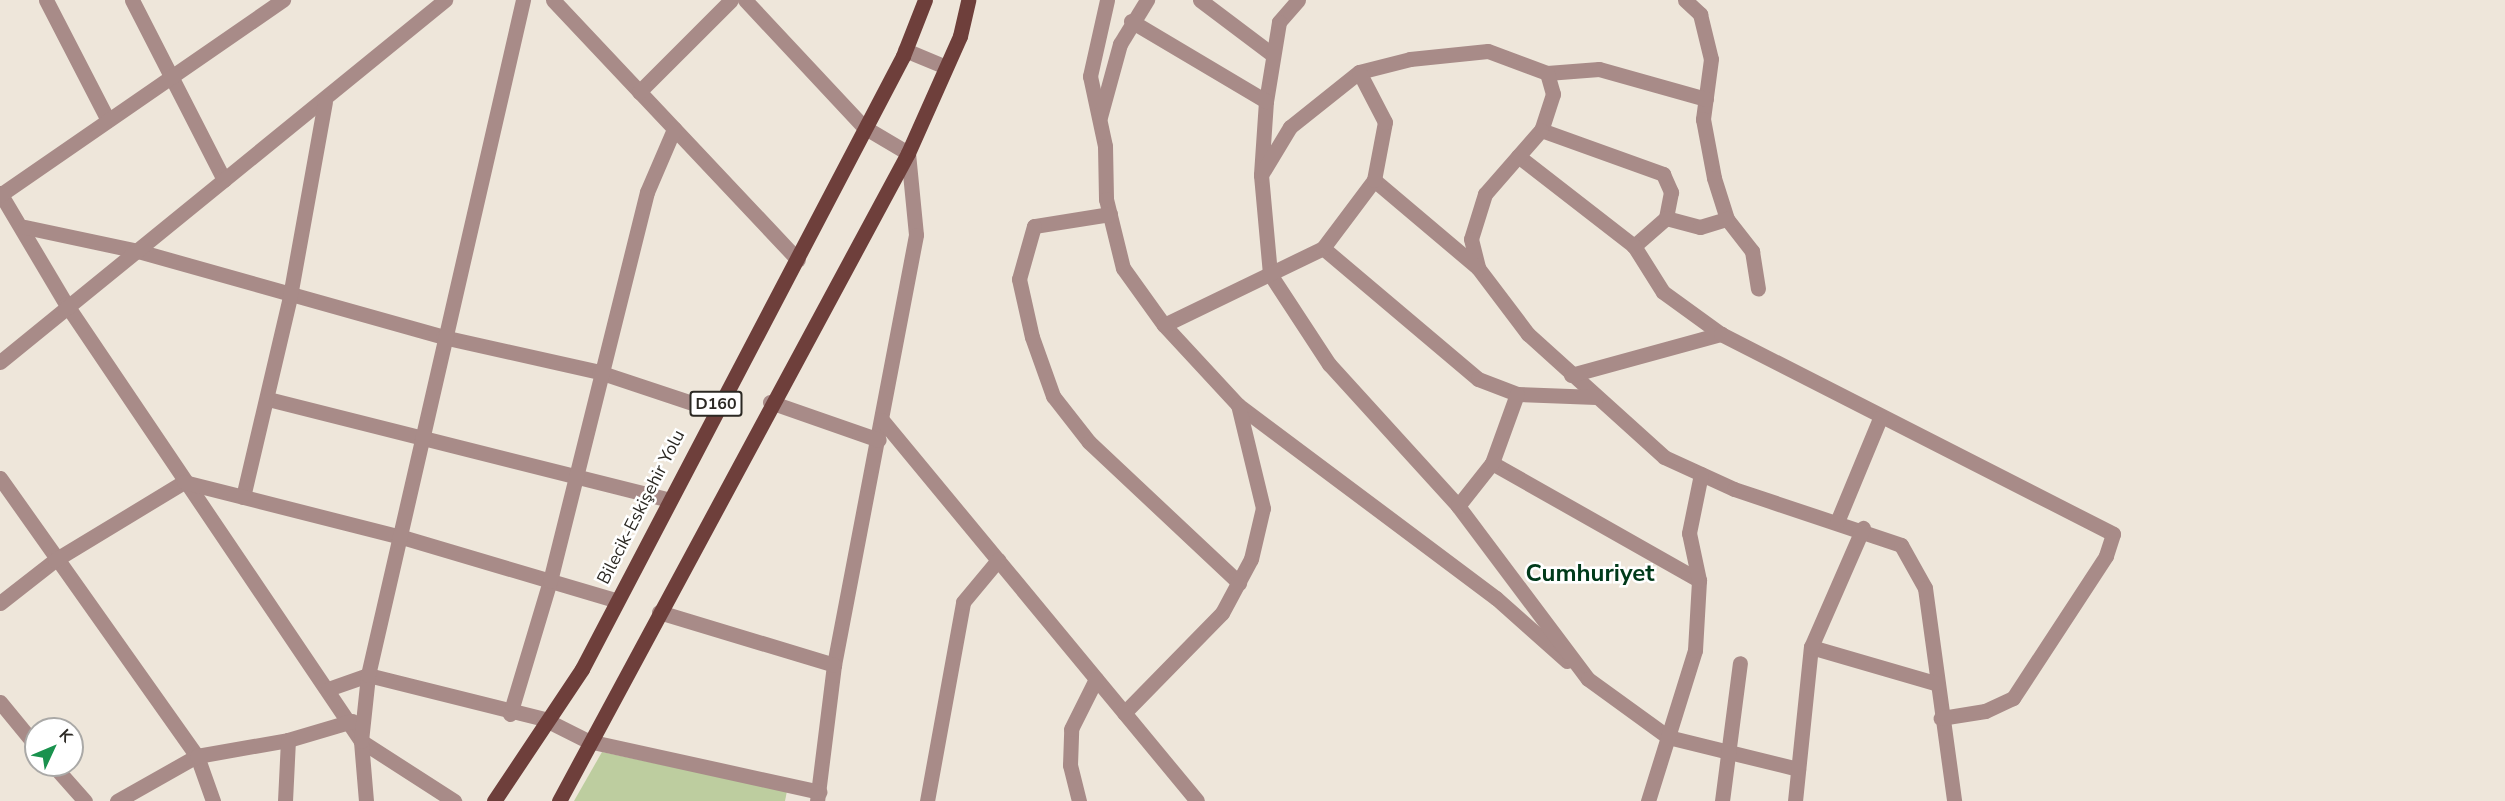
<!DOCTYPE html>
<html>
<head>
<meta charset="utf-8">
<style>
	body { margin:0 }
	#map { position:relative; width:2505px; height:801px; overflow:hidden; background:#eee6da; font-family:"Nunito Sans",sans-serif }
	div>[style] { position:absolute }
	.green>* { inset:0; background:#bdcd9f }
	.minor>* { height:15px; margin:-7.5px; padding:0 7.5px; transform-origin:7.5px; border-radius:7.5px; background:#a88b88 }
	.major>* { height:15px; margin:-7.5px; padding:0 7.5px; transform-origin:7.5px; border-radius:7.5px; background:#6e3f3b }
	span { translate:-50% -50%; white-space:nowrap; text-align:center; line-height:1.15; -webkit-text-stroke:5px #fff; paint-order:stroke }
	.shield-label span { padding:2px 4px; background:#fff; border:2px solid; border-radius:4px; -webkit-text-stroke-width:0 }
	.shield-label { font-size:16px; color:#2b2823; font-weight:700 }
	.street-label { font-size:18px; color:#2b2823 }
	.district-label { font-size:24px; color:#003a1a; font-weight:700 }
	.north { position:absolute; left:24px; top:717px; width:60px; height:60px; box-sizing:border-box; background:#fff; border:2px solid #aaa9a7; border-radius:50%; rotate:46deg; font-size:16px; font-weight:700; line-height:24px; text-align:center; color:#2b2823 }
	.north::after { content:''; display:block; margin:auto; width:21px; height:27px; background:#1a924e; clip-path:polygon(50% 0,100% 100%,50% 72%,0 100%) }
</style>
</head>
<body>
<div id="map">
	<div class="green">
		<div style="clip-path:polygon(602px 752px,787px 791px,785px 801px,574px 801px)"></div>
	</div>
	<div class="minor">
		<div style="left:46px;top:0;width:135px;rotate:62.7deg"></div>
		<div style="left:132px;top:0;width:202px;rotate:62.9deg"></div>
		<div style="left:553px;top:0;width:357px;rotate:46.7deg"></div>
		<div style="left:745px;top:0;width:174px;rotate:46.9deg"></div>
		<div style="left:864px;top:127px;width:51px;rotate:30.6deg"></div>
		<div style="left:908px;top:153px;width:82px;rotate:84.4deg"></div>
		<div style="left:916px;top:235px;width:438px;rotate:100.8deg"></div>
		<div style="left:834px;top:665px;width:137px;rotate:97.1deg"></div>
		<div style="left:1107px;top:0;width:78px;rotate:102.6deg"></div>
		<div style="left:1090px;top:76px;width:72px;rotate:77.9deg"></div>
		<div style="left:1105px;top:146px;width:53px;rotate:88.9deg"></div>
		<div style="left:1106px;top:199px;width:71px;rotate:76.2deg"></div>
		<div style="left:1123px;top:268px;width:70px;rotate:54.3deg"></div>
		<div style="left:1164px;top:325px;width:109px;rotate:47.2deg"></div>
		<div style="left:1238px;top:405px;width:322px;rotate:36.8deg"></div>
		<div style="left:1496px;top:598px;width:95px;rotate:41.6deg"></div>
		<div style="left:1200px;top:0;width:91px;rotate:37deg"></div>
		<div style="left:1298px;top:0;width:29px;rotate:131deg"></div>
		<div style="left:1279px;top:22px;width:80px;rotate:99.3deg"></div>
		<div style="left:1266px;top:101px;width:74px;rotate:93.9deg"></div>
		<div style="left:1261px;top:175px;width:99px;rotate:84.8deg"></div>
		<div style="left:1270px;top:274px;width:108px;rotate:56.8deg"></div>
		<div style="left:1329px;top:364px;width:192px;rotate:47.7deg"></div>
		<div style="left:1458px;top:506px;width:216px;rotate:53.1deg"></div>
		<div style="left:1588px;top:679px;width:99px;rotate:35.9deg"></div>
		<div style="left:1668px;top:737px;width:134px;rotate:13.8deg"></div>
		<div style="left:1685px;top:0;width:21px;rotate:43deg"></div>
		<div style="left:1700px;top:14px;width:46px;rotate:76.3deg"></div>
		<div style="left:1711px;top:59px;width:61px;rotate:97.6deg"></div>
		<div style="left:1703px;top:119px;width:60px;rotate:79.4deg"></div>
		<div style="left:1714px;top:178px;width:43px;rotate:72.4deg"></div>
		<div style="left:1727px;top:219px;width:41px;rotate:52deg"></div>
		<div style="left:1752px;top:251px;width:38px;rotate:81deg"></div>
		<div style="left:1131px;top:21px;width:157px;rotate:30.7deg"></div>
		<div style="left:905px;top:50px;width:44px;rotate:22.5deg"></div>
		<div style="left:1547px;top:73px;width:52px;rotate:-4.4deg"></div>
		<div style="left:1599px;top:69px;width:111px;rotate:15.7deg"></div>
		<div style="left:639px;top:92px;width:130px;rotate:-45deg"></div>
		<div style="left:1100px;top:117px;width:76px;rotate:-74.7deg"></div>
		<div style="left:1120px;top:44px;width:52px;rotate:-58.5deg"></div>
		<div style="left:1541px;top:130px;width:130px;rotate:19.8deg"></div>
		<div style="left:1663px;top:174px;width:20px;rotate:66deg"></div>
		<div style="left:1671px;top:192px;width:26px;rotate:101deg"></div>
		<div style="left:1666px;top:218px;width:43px;rotate:138.8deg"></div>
		<div style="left:1518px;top:156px;width:147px;rotate:37.8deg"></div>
		<div style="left:1634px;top:246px;width:54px;rotate:57.8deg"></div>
		<div style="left:1663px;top:292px;width:72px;rotate:35.9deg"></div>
		<div style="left:1261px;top:175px;width:56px;rotate:-58.9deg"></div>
		<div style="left:1290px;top:127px;width:88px;rotate:-38.6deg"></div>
		<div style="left:1359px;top:72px;width:53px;rotate:-14.3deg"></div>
		<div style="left:1410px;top:59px;width:78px;rotate:-5.9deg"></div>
		<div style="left:1488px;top:51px;width:63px;rotate:20.4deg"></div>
		<div style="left:1547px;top:73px;width:22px;rotate:74deg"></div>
		<div style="left:1553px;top:94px;width:38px;rotate:108deg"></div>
		<div style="left:1541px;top:130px;width:85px;rotate:131.2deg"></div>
		<div style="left:1485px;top:194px;width:47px;rotate:107.3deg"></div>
		<div style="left:1471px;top:239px;width:30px;rotate:76deg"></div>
		<div style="left:1478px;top:268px;width:83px;rotate:52.9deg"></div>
		<div style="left:1528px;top:334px;width:183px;rotate:42.1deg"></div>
		<div style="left:1664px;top:457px;width:77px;rotate:24.6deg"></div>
		<div style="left:1734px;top:489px;width:176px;rotate:18.5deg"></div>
		<div style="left:1901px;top:545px;width:49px;rotate:60.8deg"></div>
		<div style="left:1925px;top:588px;width:215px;rotate:82.2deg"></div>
		<div style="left:1374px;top:180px;width:136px;rotate:40.2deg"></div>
		<div style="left:0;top:193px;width:129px;rotate:59.3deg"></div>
		<div style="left:66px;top:304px;width:527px;rotate:55.98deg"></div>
		<div style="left:361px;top:741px;width:111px;rotate:32.8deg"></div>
		<div style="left:0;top:195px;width:344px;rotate:-34.6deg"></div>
		<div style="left:1110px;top:214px;width:77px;rotate:171deg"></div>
		<div style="left:1034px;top:226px;width:55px;rotate:105.8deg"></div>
		<div style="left:1019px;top:279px;width:59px;rotate:77.4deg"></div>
		<div style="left:1032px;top:337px;width:63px;rotate:70.4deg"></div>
		<div style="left:1053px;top:396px;width:58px;rotate:52deg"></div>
		<div style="left:1089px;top:442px;width:206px;rotate:43.2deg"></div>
		<div style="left:1666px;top:218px;width:35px;rotate:15deg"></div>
		<div style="left:1700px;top:227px;width:28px;rotate:-17deg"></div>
		<div style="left:25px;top:227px;width:116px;rotate:12deg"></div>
		<div style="left:138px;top:251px;width:317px;rotate:15.7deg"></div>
		<div style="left:443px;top:337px;width:160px;rotate:12.6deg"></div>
		<div style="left:599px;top:372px;width:120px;rotate:18.4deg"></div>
		<div style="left:1323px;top:248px;width:203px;rotate:40.2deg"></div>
		<div style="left:1478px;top:379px;width:42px;rotate:21deg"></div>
		<div style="left:1517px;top:394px;width:79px;rotate:2.2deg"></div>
		<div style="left:1164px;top:325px;width:177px;rotate:-25.8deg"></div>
		<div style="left:1323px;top:248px;width:85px;rotate:-53.1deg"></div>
		<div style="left:1374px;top:180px;width:59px;rotate:-79.3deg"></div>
		<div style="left:1385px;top:122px;width:56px;rotate:-117.5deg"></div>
		<div style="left:0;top:362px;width:574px;rotate:-39.13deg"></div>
		<div style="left:1571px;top:375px;width:156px;rotate:-15.3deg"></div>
		<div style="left:1721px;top:334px;width:440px;rotate:27deg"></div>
		<div style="left:2113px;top:534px;width:23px;rotate:108deg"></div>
		<div style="left:2106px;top:556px;width:170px;rotate:123.2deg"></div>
		<div style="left:2013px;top:698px;width:31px;rotate:155deg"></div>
		<div style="left:1985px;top:711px;width:45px;rotate:171deg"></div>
		<div style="left:268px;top:399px;width:411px;rotate:14.1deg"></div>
		<div style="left:770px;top:402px;width:115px;rotate:19.2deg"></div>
		<div style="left:882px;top:420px;width:494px;rotate:50.4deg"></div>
		<div style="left:1492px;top:463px;width:238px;rotate:29.5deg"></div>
		<div style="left:0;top:478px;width:341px;rotate:54.7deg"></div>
		<div style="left:197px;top:756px;width:48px;rotate:70.4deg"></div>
		<div style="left:243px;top:497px;width:206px;rotate:-76.8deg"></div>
		<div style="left:290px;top:296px;width:197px;rotate:-79.8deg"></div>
		<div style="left:1458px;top:506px;width:55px;rotate:-51.7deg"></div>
		<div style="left:1492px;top:463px;width:73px;rotate:-70.1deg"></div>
		<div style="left:1837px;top:522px;width:113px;rotate:-67.5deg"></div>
		<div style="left:0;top:603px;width:70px;rotate:-38deg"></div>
		<div style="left:55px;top:560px;width:151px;rotate:-31.2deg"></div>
		<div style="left:184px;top:482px;width:225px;rotate:14.2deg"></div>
		<div style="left:402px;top:537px;width:222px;rotate:16.5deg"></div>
		<div style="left:659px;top:612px;width:183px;rotate:16.8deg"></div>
		<div style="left:1811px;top:647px;width:129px;rotate:16.2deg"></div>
		<div style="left:328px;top:689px;width:42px;rotate:-19.3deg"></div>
		<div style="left:368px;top:675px;width:181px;rotate:14deg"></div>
		<div style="left:544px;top:719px;width:49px;rotate:26.6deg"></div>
		<div style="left:588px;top:741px;width:237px;rotate:12.4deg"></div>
		<div style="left:0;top:702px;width:57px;rotate:50.7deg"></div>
		<div style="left:1124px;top:713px;width:140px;rotate:-45.6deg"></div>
		<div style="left:1222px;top:613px;width:61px;rotate:-61.8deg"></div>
		<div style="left:1251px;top:559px;width:52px;rotate:-76.8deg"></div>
		<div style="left:1263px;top:508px;width:106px;rotate:-103.6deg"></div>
		<div style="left:510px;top:714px;width:139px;rotate:-73.3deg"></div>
		<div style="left:550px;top:581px;width:401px;rotate:-76deg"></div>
		<div style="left:647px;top:192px;width:69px;rotate:-66.8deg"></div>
		<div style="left:53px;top:765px;width:48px;rotate:48.4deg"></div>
		<div style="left:117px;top:801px;width:92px;rotate:-29.4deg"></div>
		<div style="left:197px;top:756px;width:92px;rotate:-10deg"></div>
		<div style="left:288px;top:740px;width:67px;rotate:-16.5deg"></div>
		<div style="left:285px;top:801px;width:61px;rotate:-87.2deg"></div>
		<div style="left:366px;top:801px;width:60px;rotate:-94.8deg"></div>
		<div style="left:361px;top:741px;width:66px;rotate:-83.9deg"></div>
		<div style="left:368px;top:675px;width:693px;rotate:-77.07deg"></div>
		<div style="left:927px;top:801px;width:202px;rotate:-79.7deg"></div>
		<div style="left:963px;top:602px;width:55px;rotate:-50.2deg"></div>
		<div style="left:1079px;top:801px;width:37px;rotate:-104deg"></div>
		<div style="left:1070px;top:765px;width:36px;rotate:-88deg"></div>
		<div style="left:1071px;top:729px;width:56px;rotate:-63.4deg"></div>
		<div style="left:1648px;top:801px;width:158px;rotate:-72.7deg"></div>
		<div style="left:1695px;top:650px;width:70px;rotate:-86.7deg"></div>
		<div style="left:1699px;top:580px;width:48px;rotate:-102deg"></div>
		<div style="left:1689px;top:533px;width:60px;rotate:-78.5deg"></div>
		<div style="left:1722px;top:801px;width:139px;rotate:-82.6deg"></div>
		<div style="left:1795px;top:801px;width:155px;rotate:-84.1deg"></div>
		<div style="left:1811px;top:647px;width:130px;rotate:-66.4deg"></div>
	</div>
	<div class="major">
		<div style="left:494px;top:801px;width:159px;rotate:-56.3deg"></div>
		<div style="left:582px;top:669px;width:692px;rotate:-62.36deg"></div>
		<div style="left:903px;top:56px;width:60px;rotate:-68.6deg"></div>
		<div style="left:559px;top:801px;width:736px;rotate:-61.69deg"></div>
		<div style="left:908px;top:153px;width:128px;rotate:-66deg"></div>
		<div style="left:960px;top:36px;width:37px;rotate:-77deg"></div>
	</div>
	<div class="shield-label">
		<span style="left:716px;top:404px">D160</span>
	</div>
	<div class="street-label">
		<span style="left:641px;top:507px;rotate:-63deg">Bilecik-Eskişehir Yolu</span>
	</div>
	<div class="district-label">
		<span style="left:1590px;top:574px">Cumhuriyet</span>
	</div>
	<div class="north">K</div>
</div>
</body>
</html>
